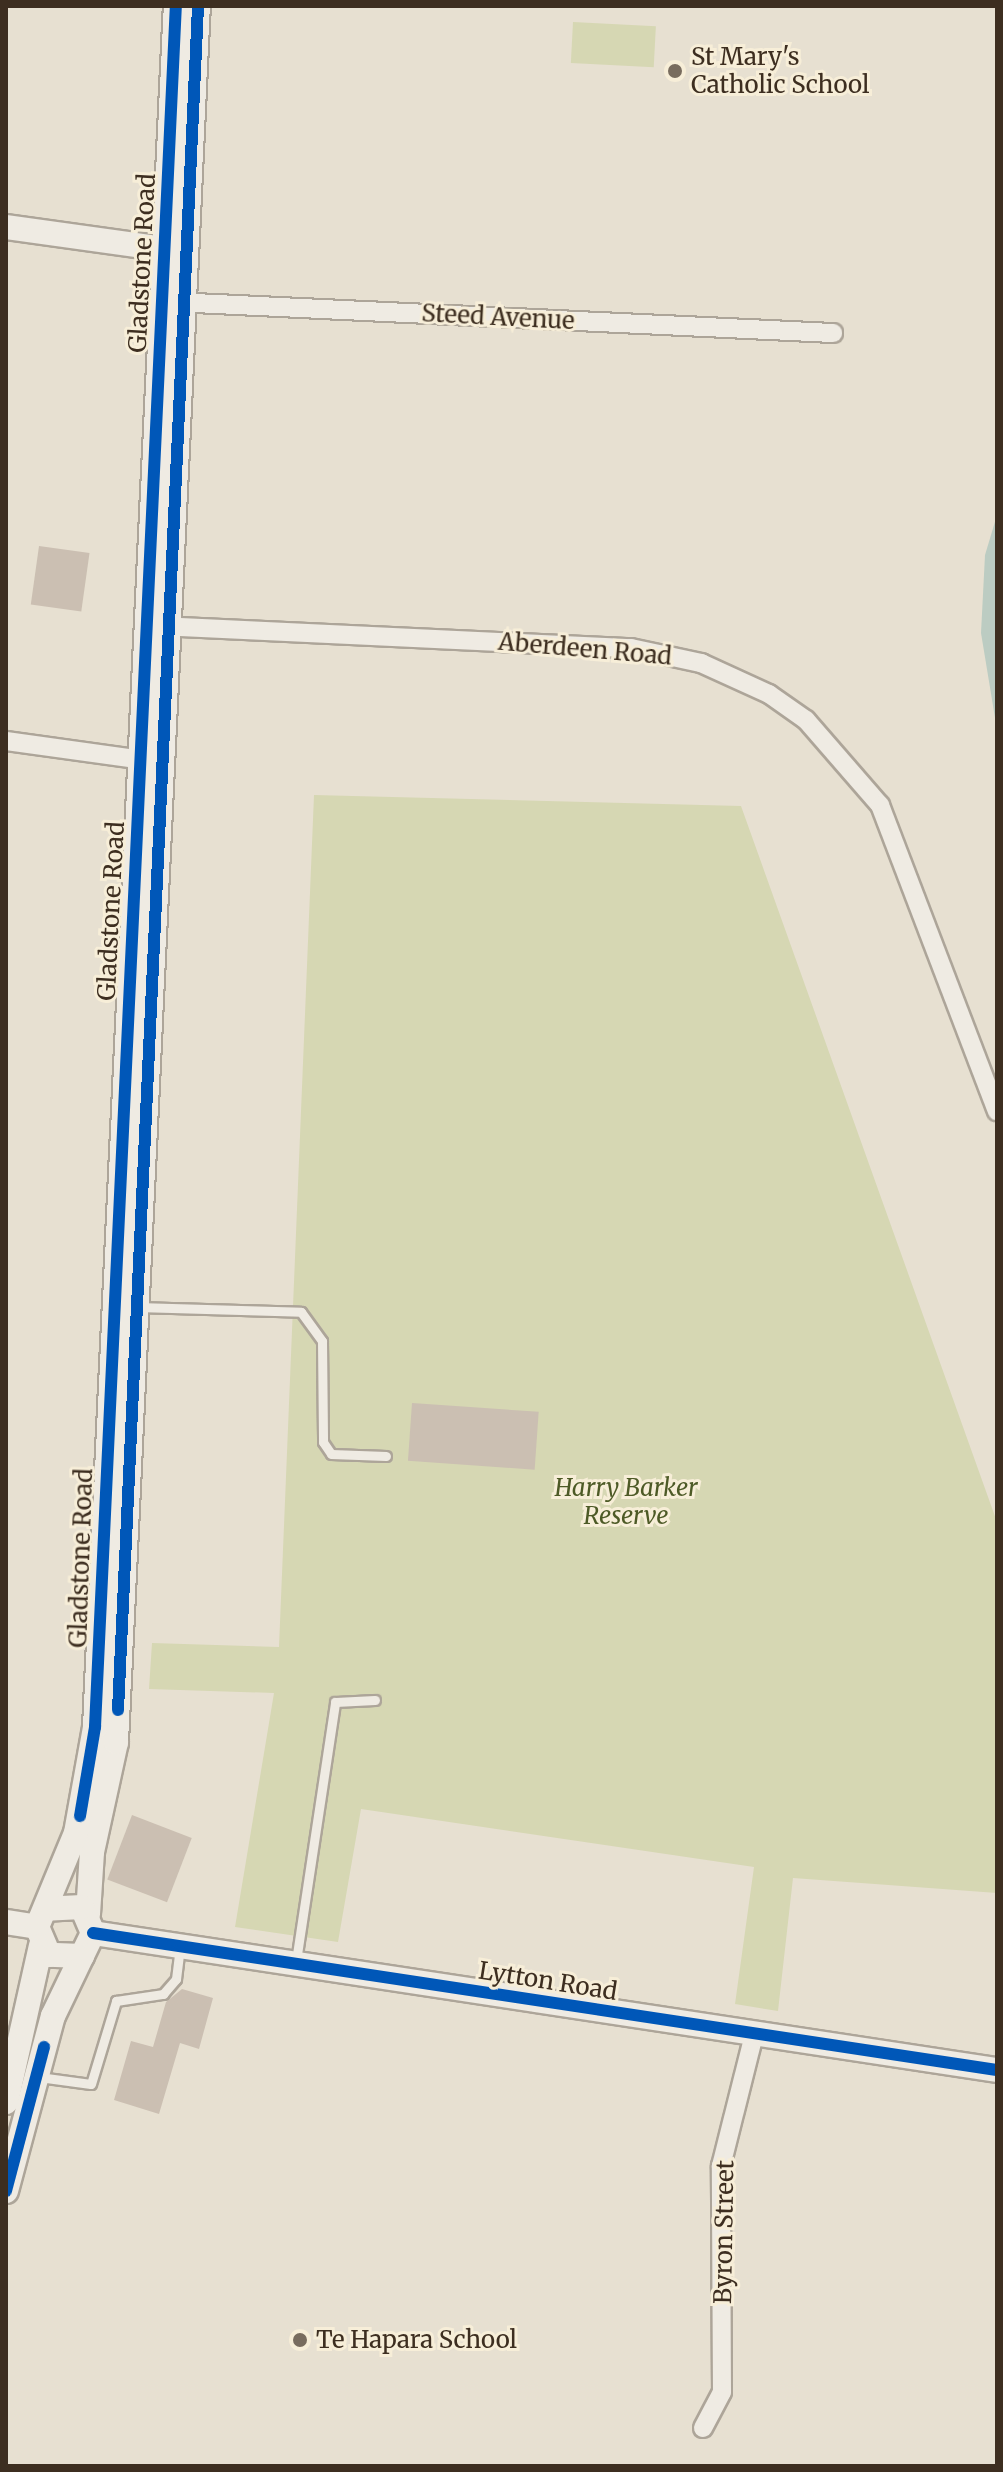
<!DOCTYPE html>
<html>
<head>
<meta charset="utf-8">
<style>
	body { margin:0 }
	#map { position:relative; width:1003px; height:2472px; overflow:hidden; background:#e7e0d1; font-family:Merriweather,serif }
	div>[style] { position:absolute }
	.green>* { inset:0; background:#d6d7b3; transform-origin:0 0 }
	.water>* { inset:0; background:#bcccc2 }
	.building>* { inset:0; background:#cbbfb2; transform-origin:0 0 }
	.roads { filter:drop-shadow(2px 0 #ada599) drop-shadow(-2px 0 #ada599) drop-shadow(0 2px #ada599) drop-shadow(0 -2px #ada599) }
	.lane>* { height:9px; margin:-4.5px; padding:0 4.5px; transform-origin:4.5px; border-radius:4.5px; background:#efebe3 }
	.street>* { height:18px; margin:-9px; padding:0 9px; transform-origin:9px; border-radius:9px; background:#efebe3 }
	.secondary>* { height:24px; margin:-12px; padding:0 12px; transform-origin:12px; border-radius:12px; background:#efebe3 }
	.cycleway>* { height:12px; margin:-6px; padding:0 6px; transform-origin:6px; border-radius:6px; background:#0057b8 }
	.dots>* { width:22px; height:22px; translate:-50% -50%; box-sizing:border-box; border:4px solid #f7eed8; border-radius:50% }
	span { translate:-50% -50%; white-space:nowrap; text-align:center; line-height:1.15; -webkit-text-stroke:6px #f7eed8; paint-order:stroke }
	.poi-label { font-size:24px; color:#3d2e20 }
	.left { translate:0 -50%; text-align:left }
	.street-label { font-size:24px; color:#3d2e20 }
	.park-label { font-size:24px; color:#4d5a26; font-style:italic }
	.frame { position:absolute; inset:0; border:8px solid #3d2e20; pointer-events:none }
</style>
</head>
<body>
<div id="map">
	<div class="green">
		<div style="left:573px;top:22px;width:83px;height:41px;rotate:3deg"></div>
		<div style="clip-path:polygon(314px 795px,741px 806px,997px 1522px,997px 1893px,793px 1878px,778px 2011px,735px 2004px,754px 1867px,361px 1809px,338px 1942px,235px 1927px,274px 1693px,149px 1689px,152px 1643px,279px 1647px)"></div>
	</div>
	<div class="water">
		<div style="clip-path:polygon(997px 515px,997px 730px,981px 633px,985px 555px)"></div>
	</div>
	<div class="building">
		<div style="left:39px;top:546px;width:51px;height:59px;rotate:8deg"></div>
		<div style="left:412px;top:1403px;width:127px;height:58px;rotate:4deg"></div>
		<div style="left:132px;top:1815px;width:64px;height:69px;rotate:21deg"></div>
		<div style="clip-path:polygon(182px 1989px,213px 1998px,199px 2049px,180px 2043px,159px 2114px,114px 2100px,131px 2041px,153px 2047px,166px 2002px)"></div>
	</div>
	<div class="roads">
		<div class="lane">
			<div style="left:137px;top:1307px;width:164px;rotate:1.7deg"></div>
			<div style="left:301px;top:1312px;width:36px;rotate:54deg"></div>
			<div style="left:322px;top:1341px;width:101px;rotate:89.4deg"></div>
			<div style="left:323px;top:1442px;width:14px;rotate:56deg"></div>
			<div style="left:331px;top:1454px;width:55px;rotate:2.1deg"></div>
			<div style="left:296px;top:1961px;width:262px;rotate:-81.4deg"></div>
			<div style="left:335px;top:1702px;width:40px;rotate:-2.9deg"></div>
			<div style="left:39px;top:2077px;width:52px;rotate:7.7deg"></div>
			<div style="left:91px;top:2084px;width:87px;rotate:-73.2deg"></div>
			<div style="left:116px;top:2001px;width:48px;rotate:-8.5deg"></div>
			<div style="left:163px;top:1994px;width:20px;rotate:-49deg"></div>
			<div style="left:176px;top:1979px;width:31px;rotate:-83deg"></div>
		</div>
		<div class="street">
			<div style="left:173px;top:302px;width:661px;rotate:2.69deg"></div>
			<div style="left:159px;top:626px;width:473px;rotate:2.7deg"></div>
			<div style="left:631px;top:648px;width:72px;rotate:12.1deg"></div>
			<div style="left:701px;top:663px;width:75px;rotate:24.5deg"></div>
			<div style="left:769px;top:694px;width:45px;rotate:35.1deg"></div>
			<div style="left:806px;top:720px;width:113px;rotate:49deg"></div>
			<div style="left:880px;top:805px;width:328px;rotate:69.1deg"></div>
			<div style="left:6px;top:741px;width:145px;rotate:7.9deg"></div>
			<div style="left:703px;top:2428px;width:41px;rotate:-62.2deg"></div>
			<div style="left:722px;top:2392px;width:226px;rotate:-90.3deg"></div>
			<div style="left:721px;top:2166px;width:135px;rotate:-75.9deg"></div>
		</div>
		<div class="secondary">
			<div style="left:6px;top:227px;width:176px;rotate:7.9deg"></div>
			<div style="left:88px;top:1914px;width:62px;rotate:-86.3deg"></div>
			<div style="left:92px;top:1852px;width:113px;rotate:-77.7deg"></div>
			<div style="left:116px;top:1742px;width:1738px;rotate:-87.3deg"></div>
			<div style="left:6px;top:1922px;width:31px;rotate:9deg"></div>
			<div style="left:93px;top:1933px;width:914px;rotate:8.62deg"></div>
			<div style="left:82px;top:1956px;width:33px;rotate:-178deg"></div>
			<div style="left:49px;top:1955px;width:30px;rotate:-113deg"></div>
			<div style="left:37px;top:1927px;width:102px;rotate:-67.5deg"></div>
			<div style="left:76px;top:1833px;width:108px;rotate:-79.8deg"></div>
			<div style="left:95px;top:1727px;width:1723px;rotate:-87.31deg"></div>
			<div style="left:6px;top:2102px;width:160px;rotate:-77.4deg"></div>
			<div style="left:6px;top:2191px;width:181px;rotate:-75deg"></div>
			<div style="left:53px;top:2016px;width:92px;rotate:-64.3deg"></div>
			<div style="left:93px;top:1933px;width:28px;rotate:-113deg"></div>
			<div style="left:82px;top:1907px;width:35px;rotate:177deg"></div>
		</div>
	</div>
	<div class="cycleway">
		<div style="left:118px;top:1710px;width:1706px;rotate:-87.31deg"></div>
		<div style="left:80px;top:1816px;width:90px;rotate:-80.4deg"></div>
		<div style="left:95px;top:1727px;width:1723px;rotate:-87.31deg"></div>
		<div style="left:93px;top:1933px;width:914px;rotate:8.62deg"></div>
		<div style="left:6px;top:2191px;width:149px;rotate:-75.2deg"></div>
	</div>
	<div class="dots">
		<div style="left:675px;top:71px;background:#786c5e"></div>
		<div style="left:300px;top:2340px;background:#786c5e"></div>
	</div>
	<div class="poi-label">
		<span class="left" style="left:691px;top:71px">St Mary's<br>Catholic School</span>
		<span class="left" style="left:316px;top:2340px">Te Hapara School</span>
	</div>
	<div class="street-label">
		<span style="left:142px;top:263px;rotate:-87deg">Gladstone Road</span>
		<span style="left:498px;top:317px;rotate:3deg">Steed Avenue</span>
		<span style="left:585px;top:649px;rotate:5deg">Aberdeen Road</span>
		<span style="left:111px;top:911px;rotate:-87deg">Gladstone Road</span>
		<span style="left:81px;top:1558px;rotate:-88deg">Gladstone Road</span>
		<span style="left:548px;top:1981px;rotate:9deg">Lytton Road</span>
		<span style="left:724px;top:2232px;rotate:-89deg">Byron Street</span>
	</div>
	<div class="park-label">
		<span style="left:626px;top:1502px">Harry Barker<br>Reserve</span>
	</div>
	<div class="frame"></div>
</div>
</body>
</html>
